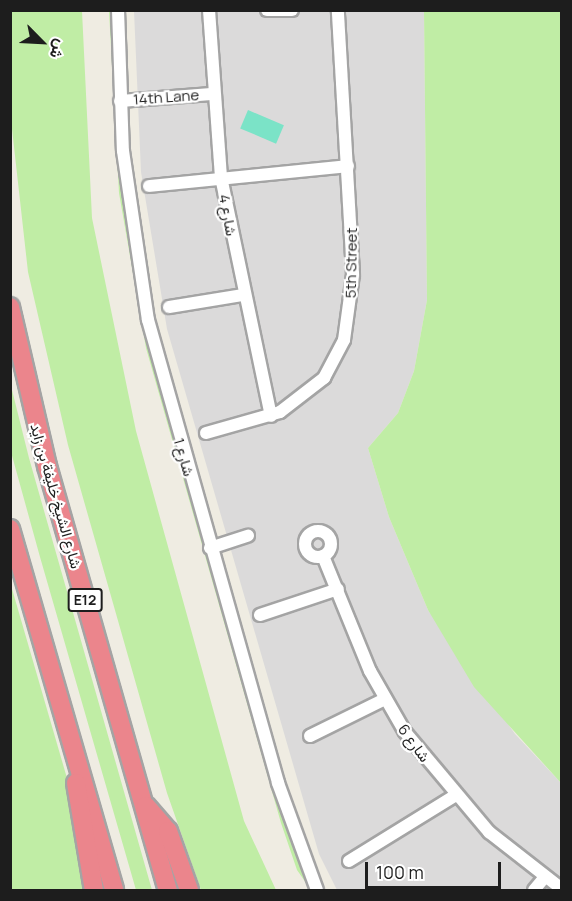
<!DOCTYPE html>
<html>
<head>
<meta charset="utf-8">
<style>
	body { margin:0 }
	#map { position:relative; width:572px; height:901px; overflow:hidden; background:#efece2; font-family:Manrope,Vazirmatn,sans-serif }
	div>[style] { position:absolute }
	.residential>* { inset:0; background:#dbdada }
	.grass>* { inset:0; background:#c0eda5 }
	.pitch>* { inset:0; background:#7be3c7; transform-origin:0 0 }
	.roads { filter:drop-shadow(2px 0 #a4a4a4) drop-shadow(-2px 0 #a4a4a4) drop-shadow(0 2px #a4a4a4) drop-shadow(0 -2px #a4a4a4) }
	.minor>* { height:12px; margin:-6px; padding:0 6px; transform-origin:6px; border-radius:6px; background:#fff }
	.minor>.ring { margin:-6px; padding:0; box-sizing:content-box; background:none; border:12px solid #fff; border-radius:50% }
	.highway>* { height:18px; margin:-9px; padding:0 9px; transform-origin:9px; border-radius:9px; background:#eb858c }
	span { translate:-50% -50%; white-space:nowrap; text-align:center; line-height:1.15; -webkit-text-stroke:4.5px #fff; paint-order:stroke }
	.shield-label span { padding:2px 4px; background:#fff; border:2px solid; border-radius:4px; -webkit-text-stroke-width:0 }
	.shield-label { font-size:14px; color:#1d1d1d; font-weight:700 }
	.street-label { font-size:15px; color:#1d1d1d }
	.frame { position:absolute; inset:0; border:12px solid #1d1d1d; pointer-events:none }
	.north { position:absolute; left:12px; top:12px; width:60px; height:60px; -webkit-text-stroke:4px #fff; paint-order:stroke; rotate:114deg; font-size:16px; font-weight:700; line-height:24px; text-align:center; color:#1d1d1d }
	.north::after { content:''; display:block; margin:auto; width:21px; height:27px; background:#1d1d1d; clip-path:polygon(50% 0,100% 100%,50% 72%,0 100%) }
	.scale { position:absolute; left:365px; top:862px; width:136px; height:27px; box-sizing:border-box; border:3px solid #1d1d1d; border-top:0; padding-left:8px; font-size:18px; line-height:21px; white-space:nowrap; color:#1d1d1d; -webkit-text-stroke:4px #fff; paint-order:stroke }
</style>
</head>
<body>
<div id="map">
	<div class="residential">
		<div style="clip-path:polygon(134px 11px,424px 11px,427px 300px,414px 371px,398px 413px,368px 448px,389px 517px,428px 610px,515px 734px,561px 783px,561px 890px,337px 890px,319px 854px,167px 329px,141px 172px)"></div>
	</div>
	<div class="grass">
		<div style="clip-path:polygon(10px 11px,82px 11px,92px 218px,136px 431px,244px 821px,276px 890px,201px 890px,167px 793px,68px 445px,28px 272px,12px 129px)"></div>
		<div style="clip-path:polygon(109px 11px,114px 11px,144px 321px,277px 794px,311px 890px,297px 870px,281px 823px,146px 348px,119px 193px)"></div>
		<div style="clip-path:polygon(424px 11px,561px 11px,561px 783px,474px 687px,428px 610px,389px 517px,368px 448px,398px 413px,414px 371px,427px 300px)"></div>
		<div style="clip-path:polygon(10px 382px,29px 458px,152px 890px,136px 890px,40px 557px,11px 452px)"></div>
		<div style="clip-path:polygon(10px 582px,78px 816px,93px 890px,11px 890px)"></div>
	</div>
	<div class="pitch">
		<div style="left:248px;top:110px;width:39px;height:20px;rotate:23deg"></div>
	</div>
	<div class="roads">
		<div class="minor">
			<div style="left:118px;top:10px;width:141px;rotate:88deg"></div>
			<div style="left:123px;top:151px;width:171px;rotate:81.6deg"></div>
			<div style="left:148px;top:320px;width:481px;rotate:74.3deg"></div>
			<div style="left:278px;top:783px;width:114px;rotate:70deg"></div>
			<div style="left:209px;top:10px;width:167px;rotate:85.9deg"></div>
			<div style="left:221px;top:177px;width:244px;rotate:78.2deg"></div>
			<div style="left:267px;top:10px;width:25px"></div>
			<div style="left:120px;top:101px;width:92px;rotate:-4.4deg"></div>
			<div style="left:149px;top:186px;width:200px;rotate:-5.7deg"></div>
			<div style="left:169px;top:307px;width:74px;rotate:-9.3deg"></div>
			<div style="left:206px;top:433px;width:77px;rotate:-15.8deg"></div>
			<div style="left:280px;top:412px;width:56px;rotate:-37.7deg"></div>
			<div style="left:324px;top:378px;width:43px;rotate:-62.2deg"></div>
			<div style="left:344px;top:340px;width:67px;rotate:-82.2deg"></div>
			<div style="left:353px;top:274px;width:264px;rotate:-93.3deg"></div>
			<div class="ring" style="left:305px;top:531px;width:14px;height:14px"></div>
			<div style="left:210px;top:548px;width:40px;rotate:-18deg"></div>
			<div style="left:323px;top:556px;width:124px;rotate:67.8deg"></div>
			<div style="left:370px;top:671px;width:70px;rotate:60.2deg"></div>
			<div style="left:405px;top:732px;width:131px;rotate:50deg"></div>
			<div style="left:489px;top:832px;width:93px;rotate:38deg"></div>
			<div style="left:260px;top:615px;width:82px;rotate:-18.4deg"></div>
			<div style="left:310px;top:736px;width:84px;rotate:-26.3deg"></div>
			<div style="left:349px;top:861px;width:126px;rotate:-31.7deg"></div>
			<div style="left:534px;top:890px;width:16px;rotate:-50deg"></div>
		</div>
		<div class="highway">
			<div style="left:10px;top:307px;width:163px;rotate:76.9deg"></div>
			<div style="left:47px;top:466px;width:441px;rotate:74.1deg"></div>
			<div style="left:10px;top:529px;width:376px;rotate:73.9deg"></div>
			<div style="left:76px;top:783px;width:109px;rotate:80.5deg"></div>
			<div style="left:146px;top:806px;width:33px;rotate:49deg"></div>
			<div style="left:168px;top:831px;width:63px;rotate:70.4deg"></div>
		</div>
	</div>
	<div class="shield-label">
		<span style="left:85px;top:600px">E12</span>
	</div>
	<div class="street-label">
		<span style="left:166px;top:97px;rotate:-4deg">14th Lane</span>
		<span style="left:228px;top:215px;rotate:80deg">شارع 4</span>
		<span style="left:351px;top:263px;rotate:-89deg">5th Street</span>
		<span style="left:184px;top:457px;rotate:74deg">شارع 1</span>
		<span style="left:56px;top:496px;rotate:74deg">شارع الشيخ خليفة بن زايد</span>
		<span style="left:414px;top:743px;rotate:54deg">شارع 6</span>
	</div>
	<div class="frame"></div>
	<div class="north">ش</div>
	<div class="scale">100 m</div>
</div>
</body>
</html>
